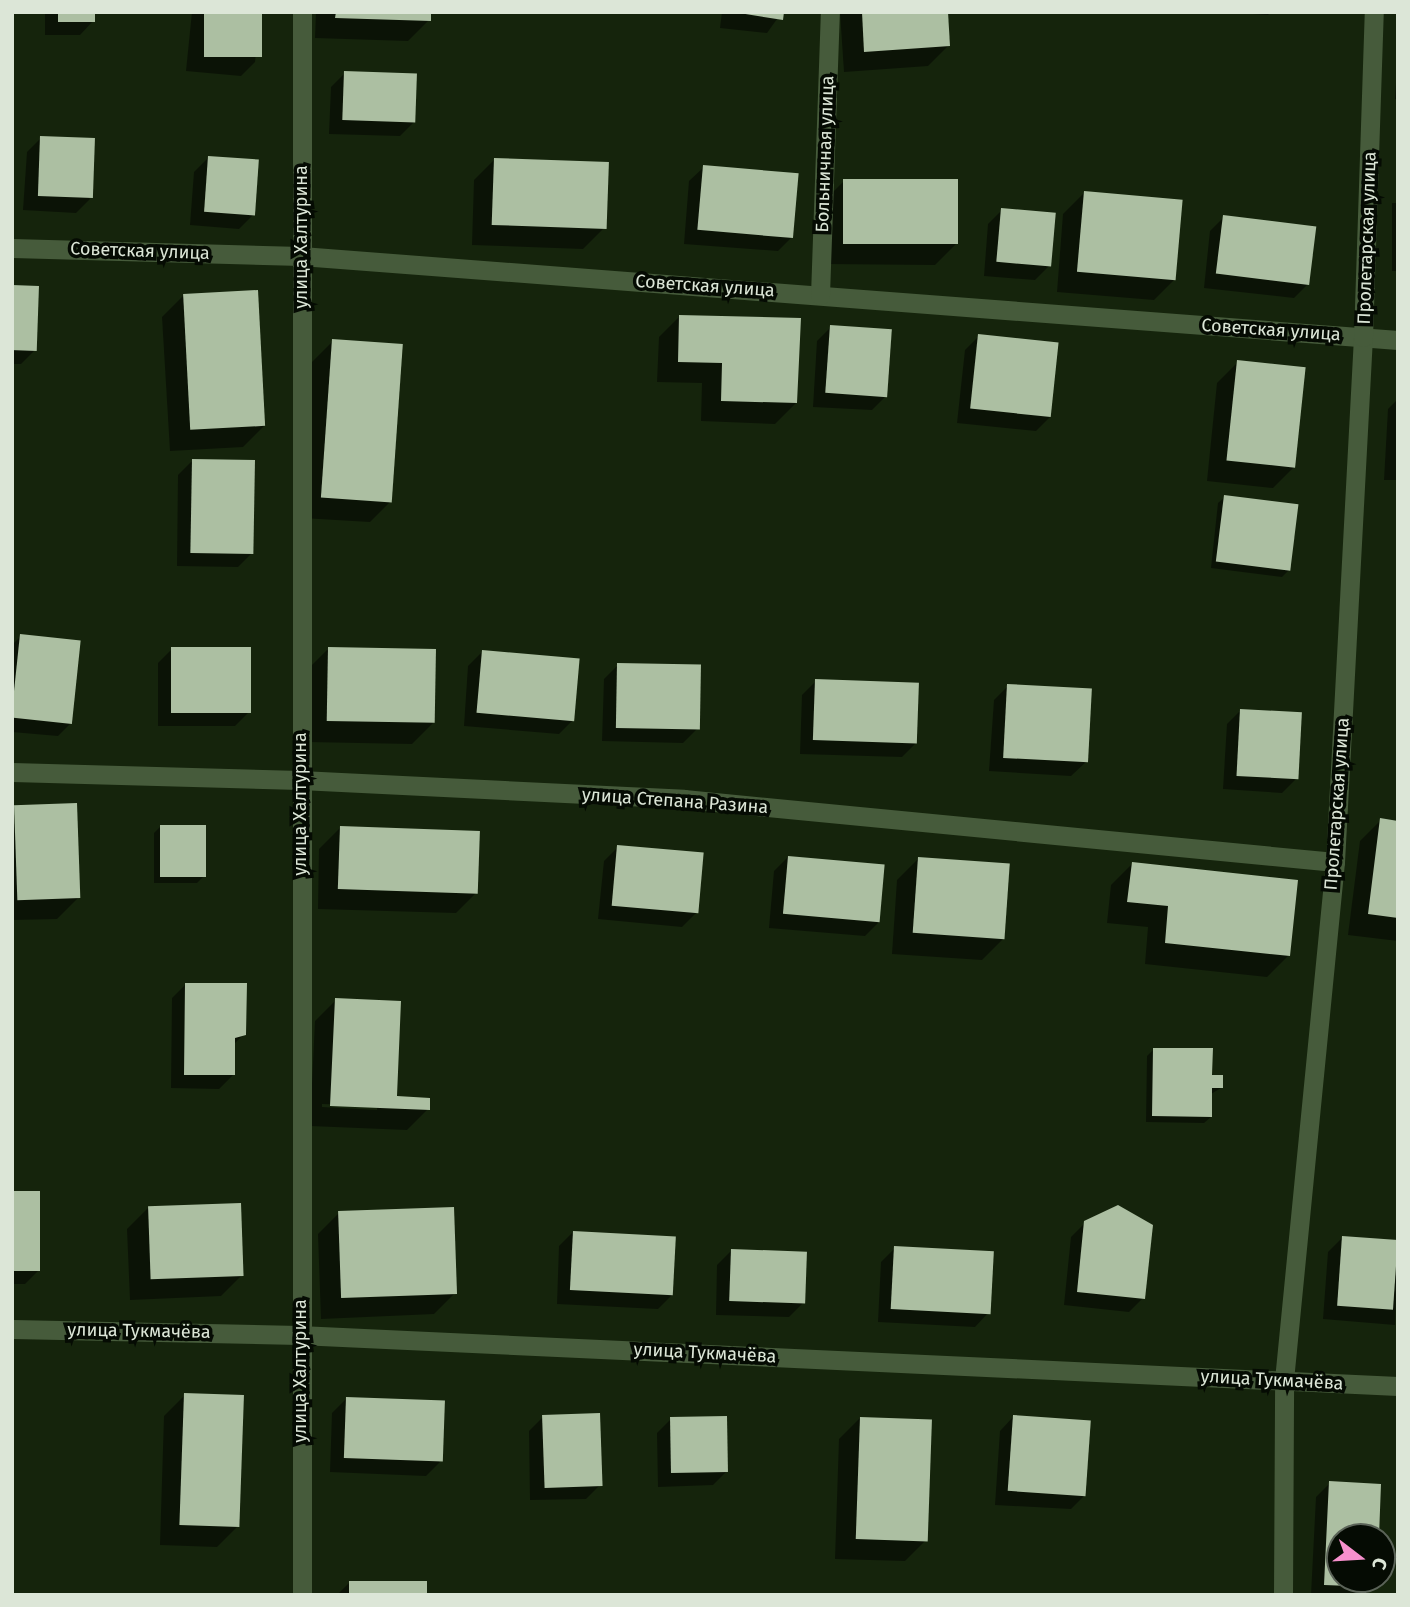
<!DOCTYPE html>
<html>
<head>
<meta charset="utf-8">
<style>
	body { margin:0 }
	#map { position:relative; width:1410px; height:1607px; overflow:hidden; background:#15240c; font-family:"Fira Sans",sans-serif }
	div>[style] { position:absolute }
	.shadow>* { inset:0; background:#0007; transform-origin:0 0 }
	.building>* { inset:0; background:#acbfa2; transform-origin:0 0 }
	.minor>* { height:19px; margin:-9.5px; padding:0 9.5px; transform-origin:9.5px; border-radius:9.5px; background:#465b3b }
	.tertiary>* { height:19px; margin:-9.5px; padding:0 9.5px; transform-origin:9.5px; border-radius:9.5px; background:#465b3b }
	span { translate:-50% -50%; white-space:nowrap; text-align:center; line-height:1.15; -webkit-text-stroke:7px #050b03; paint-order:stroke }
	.street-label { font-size:18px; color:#dce6d7 }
	.frame { position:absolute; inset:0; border:14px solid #dce6d7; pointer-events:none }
	.north { position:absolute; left:1326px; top:1523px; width:70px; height:70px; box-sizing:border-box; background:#050b03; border:2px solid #5b6358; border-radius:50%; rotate:107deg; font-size:19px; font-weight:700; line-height:28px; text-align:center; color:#dce6d7 }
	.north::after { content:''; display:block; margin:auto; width:24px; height:32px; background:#f790cd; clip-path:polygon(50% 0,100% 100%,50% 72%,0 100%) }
</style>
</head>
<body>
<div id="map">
	<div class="shadow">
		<div style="clip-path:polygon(45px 12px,94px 12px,94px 20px,80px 35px,45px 35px)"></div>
		<div style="clip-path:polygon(192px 12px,260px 12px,255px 62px,241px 76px,186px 71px)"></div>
		<div style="clip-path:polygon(316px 12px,429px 12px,429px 20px,408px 41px,315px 38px)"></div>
		<div style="clip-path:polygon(722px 12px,782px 12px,767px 33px,720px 28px)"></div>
		<div style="clip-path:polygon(840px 12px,947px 12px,949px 45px,928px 66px,844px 72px)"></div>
		<div style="clip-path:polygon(1224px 12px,1271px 12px,1268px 15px)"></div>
		<div style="clip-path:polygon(1398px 52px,1398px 100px,1395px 99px)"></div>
		<div style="clip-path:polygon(345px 73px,414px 122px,400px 136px,329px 134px,331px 87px)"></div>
		<div style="clip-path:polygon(41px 138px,90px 199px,76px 213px,23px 210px,27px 152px)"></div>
		<div style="clip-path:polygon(208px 158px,253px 215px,239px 229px,190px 225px,194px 172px)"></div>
		<div style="clip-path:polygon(495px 159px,604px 228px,583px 249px,472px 245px,474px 180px)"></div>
		<div style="clip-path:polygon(704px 167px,792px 237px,778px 251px,684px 244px,689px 181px)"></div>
		<div style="clip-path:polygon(844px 181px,956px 244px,935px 265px,823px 264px,823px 202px)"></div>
		<div style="clip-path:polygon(1084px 193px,1175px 279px,1154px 300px,1057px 292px,1063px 214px)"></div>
		<div style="left:1398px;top:203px;width:68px;height:6px;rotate:90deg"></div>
		<div style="clip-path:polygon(1002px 210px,1049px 266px,1035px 280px,984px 276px,988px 224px)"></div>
		<div style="clip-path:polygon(1224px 217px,1308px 284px,1294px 298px,1204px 288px,1210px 231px)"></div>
		<div style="clip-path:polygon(12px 287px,35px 350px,21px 364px,12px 364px)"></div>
		<div style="clip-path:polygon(183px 296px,264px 426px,243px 447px,170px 451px,162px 317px)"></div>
		<div style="clip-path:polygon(680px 316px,796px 403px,775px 424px,701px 421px,702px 383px,657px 382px,659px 337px)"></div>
		<div style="clip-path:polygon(831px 327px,886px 396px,872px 410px,813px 407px,817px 341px)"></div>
		<div style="clip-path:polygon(979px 336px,1050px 417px,1036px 431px,957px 423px,965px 350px)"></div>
		<div style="clip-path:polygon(333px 341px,391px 501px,370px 522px,302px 518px,312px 362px)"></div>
		<div style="clip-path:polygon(1238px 362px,1294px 467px,1273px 488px,1207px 481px,1217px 383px)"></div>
		<div style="clip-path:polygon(1398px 399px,1398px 480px,1384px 480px,1388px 409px)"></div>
		<div style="clip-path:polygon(192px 461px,252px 553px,238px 567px,177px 566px,178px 475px)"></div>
		<div style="clip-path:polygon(1225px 497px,1289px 570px,1282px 577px,1211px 568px,1218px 503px)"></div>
		<div style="clip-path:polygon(21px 636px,72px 722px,58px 736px,12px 732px,12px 645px)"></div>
		<div style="clip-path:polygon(329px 648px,433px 723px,412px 744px,307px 742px,308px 669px)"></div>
		<div style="clip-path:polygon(172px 649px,249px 712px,235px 726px,158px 726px,158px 663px)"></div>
		<div style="clip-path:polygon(482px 652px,573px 720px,559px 734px,464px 726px,468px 666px)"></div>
		<div style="clip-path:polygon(618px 665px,697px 729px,683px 743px,602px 741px,604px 679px)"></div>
		<div style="clip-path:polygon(816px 681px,916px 743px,902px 757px,800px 754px,802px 695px)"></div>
		<div style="clip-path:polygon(1008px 686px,1086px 762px,1071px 776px,989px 771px,994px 700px)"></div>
		<div style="clip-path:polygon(1241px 710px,1296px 779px,1282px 793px,1223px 789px,1227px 724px)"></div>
		<div style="clip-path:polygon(15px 807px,78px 898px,57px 919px,12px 920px)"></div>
		<div style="clip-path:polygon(1381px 820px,1398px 822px,1398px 941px,1348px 935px,1360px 841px)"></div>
		<div style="clip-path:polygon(161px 826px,203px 877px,197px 883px,154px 883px,154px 833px)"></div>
		<div style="clip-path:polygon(340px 828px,477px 892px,456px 913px,318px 909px,319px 849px)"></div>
		<div style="clip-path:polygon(618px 847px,696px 913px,682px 927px,598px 919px,604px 861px)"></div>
		<div style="clip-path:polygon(788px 857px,879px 922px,865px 936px,769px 928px,774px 871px)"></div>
		<div style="clip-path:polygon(918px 859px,1003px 939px,982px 960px,892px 954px,897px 880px)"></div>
		<div style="clip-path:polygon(1132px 864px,1288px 956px,1267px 977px,1145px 964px,1148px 927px,1107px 923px,1111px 885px)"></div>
		<div style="clip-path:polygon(186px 984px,244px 1034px,233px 1045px,233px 1075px,219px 1089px,171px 1088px,172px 998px)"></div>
		<div style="clip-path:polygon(evenodd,336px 1000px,395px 1098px,428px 1109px,407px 1130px,310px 1126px,315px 1021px,336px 1000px,322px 1104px,377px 1106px,377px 1110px,322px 1107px,322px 1104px)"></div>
		<div style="clip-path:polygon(1154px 1049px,1211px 1077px,1221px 1088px,1211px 1094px,1211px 1117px,1204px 1123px,1146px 1122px,1147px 1056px)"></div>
		<div style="clip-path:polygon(12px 1193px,39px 1270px,25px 1284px,12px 1284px)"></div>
		<div style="clip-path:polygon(148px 1208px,242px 1275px,221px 1296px,130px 1300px,127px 1229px)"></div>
		<div style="clip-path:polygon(339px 1213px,455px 1293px,434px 1314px,321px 1319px,318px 1234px)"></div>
		<div style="clip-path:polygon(1085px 1223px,1143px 1298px,1129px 1312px,1064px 1305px,1071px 1237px)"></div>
		<div style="clip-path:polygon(573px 1232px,672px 1295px,658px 1309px,557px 1304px,559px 1246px)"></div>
		<div style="clip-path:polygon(1342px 1238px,1398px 1242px,1395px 1325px,1323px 1319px,1328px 1252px)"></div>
		<div style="clip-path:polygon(895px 1248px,989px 1312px,975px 1327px,878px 1322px,881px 1262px)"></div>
		<div style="clip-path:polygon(731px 1251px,803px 1303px,789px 1317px,716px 1315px,717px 1265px)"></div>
		<div style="clip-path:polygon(185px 1395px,238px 1526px,217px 1547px,160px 1545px,164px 1416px)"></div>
		<div style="clip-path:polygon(346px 1399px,440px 1462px,426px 1476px,330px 1472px,332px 1413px)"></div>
		<div style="clip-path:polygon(1014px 1416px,1085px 1495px,1071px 1509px,995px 1505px,1000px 1431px)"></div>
		<div style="clip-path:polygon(543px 1417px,600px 1485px,586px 1499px,530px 1500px,529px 1431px)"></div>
		<div style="clip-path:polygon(860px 1418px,926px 1540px,905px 1561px,835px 1559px,839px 1439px)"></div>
		<div style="clip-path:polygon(671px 1419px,727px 1471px,713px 1485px,658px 1487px,657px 1433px)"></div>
		<div style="clip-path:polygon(1330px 1483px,1377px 1537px,1340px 1537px,1340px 1579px,1375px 1579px,1366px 1595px,1311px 1595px,1316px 1497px)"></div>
		<div style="clip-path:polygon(349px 1583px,425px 1595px,337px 1595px)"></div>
	</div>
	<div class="building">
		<div style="left:58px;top:12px;width:37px;height:10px"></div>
		<div style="left:204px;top:12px;width:58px;height:45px"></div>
		<div style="clip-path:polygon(336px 12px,431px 12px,431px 21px,335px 18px)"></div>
		<div style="clip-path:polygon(733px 12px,784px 12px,783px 20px)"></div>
		<div style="clip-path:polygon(862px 12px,948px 12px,950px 46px,864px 52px)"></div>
		<div style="left:344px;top:71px;width:73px;height:49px;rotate:2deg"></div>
		<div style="left:40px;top:136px;width:55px;height:60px;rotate:2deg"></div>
		<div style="left:208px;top:156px;width:51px;height:56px;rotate:4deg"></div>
		<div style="left:494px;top:158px;width:115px;height:67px;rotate:2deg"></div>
		<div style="left:703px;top:165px;width:96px;height:65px;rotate:5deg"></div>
		<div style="left:843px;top:179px;width:115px;height:65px"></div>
		<div style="left:1084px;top:191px;width:99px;height:81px;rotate:5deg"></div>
		<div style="left:1001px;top:208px;width:55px;height:54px;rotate:5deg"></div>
		<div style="left:1223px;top:215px;width:94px;height:59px;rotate:7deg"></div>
		<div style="left:12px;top:285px;width:27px;height:65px;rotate:2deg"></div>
		<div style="left:258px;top:290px;width:136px;height:75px;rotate:87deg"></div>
		<div style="clip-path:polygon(679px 315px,801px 318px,797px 403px,721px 401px,722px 363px,678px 362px)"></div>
		<div style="left:830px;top:325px;width:62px;height:68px;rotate:4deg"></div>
		<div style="left:978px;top:334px;width:81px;height:75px;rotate:6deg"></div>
		<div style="left:332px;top:339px;width:71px;height:159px;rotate:4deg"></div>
		<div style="left:1237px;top:360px;width:69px;height:101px;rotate:6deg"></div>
		<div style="left:192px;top:459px;width:63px;height:94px;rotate:1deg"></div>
		<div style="left:1224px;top:495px;width:75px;height:67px;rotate:7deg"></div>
		<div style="left:20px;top:634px;width:61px;height:84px;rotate:6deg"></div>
		<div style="left:171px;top:647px;width:80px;height:66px"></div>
		<div style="left:328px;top:647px;width:108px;height:74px;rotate:1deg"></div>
		<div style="left:482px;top:650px;width:98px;height:63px;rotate:5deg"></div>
		<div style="left:617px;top:663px;width:84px;height:65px;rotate:1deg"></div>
		<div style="left:815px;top:679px;width:104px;height:61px;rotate:2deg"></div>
		<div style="left:1007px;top:684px;width:85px;height:74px;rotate:3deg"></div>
		<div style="left:1240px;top:709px;width:62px;height:67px;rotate:3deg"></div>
		<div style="left:77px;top:803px;width:95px;height:63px;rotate:88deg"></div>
		<div style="clip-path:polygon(1380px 818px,1398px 821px,1398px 918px,1368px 914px)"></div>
		<div style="left:160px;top:825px;width:46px;height:52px"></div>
		<div style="left:340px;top:826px;width:140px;height:63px;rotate:2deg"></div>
		<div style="left:617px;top:845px;width:87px;height:61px;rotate:5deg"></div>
		<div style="left:788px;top:856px;width:97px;height:58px;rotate:5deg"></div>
		<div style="left:918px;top:857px;width:92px;height:76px;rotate:4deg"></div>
		<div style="clip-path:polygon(1132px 862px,1298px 880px,1290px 956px,1165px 943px,1168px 906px,1127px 902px)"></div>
		<div style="clip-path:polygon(185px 983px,247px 983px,246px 1035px,235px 1038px,235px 1075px,184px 1075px)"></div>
		<div style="clip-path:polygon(335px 998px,401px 1001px,397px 1096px,430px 1098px,430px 1110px,330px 1106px)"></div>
		<div style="clip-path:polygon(1153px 1048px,1213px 1048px,1212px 1075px,1223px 1075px,1223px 1088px,1212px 1088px,1212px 1117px,1152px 1116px)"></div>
		<div style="left:12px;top:1191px;width:28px;height:80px"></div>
		<div style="left:241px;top:1203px;width:73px;height:93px;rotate:88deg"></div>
		<div style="clip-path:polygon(1118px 1205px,1153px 1225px,1145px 1299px,1077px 1292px,1084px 1221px)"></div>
		<div style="left:454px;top:1207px;width:87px;height:116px;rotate:88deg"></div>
		<div style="left:573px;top:1231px;width:103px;height:59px;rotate:3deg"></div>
		<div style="left:1342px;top:1236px;width:56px;height:70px;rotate:4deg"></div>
		<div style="left:894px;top:1246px;width:100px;height:63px;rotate:3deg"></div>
		<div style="left:731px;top:1249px;width:76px;height:52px;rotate:2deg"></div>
		<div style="left:184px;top:1393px;width:60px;height:132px;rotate:2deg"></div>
		<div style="left:346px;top:1397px;width:99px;height:61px;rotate:2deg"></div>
		<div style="left:600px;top:1413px;width:73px;height:58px;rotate:88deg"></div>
		<div style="left:1013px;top:1415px;width:78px;height:76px;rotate:4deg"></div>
		<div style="left:727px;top:1416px;width:56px;height:57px;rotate:89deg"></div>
		<div style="left:860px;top:1417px;width:72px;height:122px;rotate:2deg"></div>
		<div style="clip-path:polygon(1329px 1481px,1381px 1484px,1379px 1537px,1340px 1537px,1340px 1579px,1377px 1579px,1376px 1587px,1324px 1585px)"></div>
		<div style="left:349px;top:1581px;width:78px;height:14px"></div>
	</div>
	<div class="minor">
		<div style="left:302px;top:12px;width:1583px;rotate:90deg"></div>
		<div style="left:12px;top:248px;width:289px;rotate:1.6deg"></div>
		<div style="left:301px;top:256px;width:1100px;rotate:4.38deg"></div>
		<div style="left:820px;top:295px;width:283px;rotate:-88deg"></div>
		<div style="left:12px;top:772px;width:288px;rotate:1.6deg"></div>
		<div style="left:300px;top:780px;width:384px;rotate:2.8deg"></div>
		<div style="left:684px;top:799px;width:654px;rotate:5.53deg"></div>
		<div style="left:1283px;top:1595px;width:215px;rotate:-89.7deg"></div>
		<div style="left:1284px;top:1380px;width:521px;rotate:-84.38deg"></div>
		<div style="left:1335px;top:862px;width:526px;rotate:-86.95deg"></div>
		<div style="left:1363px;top:337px;width:325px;rotate:-88.1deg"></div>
	</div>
	<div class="tertiary">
		<div style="left:12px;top:1329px;width:287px;rotate:1.2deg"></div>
		<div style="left:299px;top:1335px;width:1100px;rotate:2.66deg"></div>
	</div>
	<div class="street-label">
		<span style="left:825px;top:154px;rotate:-88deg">Больничная улица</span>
		<span style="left:301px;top:237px;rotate:-90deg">улица Халтурина</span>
		<span style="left:1367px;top:238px;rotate:-88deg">Пролетарская улица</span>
		<span style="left:140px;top:251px;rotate:2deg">Советская улица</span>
		<span style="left:705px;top:286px;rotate:4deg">Советская улица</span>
		<span style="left:1271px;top:330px;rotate:4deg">Советская улица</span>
		<span style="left:675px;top:801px;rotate:4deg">улица Степана Разина</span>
		<span style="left:300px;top:804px;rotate:-90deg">улица Халтурина</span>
		<span style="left:1337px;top:804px;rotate:-86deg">Пролетарская улица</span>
		<span style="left:139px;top:1331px;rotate:1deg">улица Тукмачёва</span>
		<span style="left:705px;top:1353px;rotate:3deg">улица Тукмачёва</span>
		<span style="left:300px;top:1371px;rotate:-90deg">улица Халтурина</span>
		<span style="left:1272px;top:1380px;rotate:3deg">улица Тукмачёва</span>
	</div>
	<div class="frame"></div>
	<div class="north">С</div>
</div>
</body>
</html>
